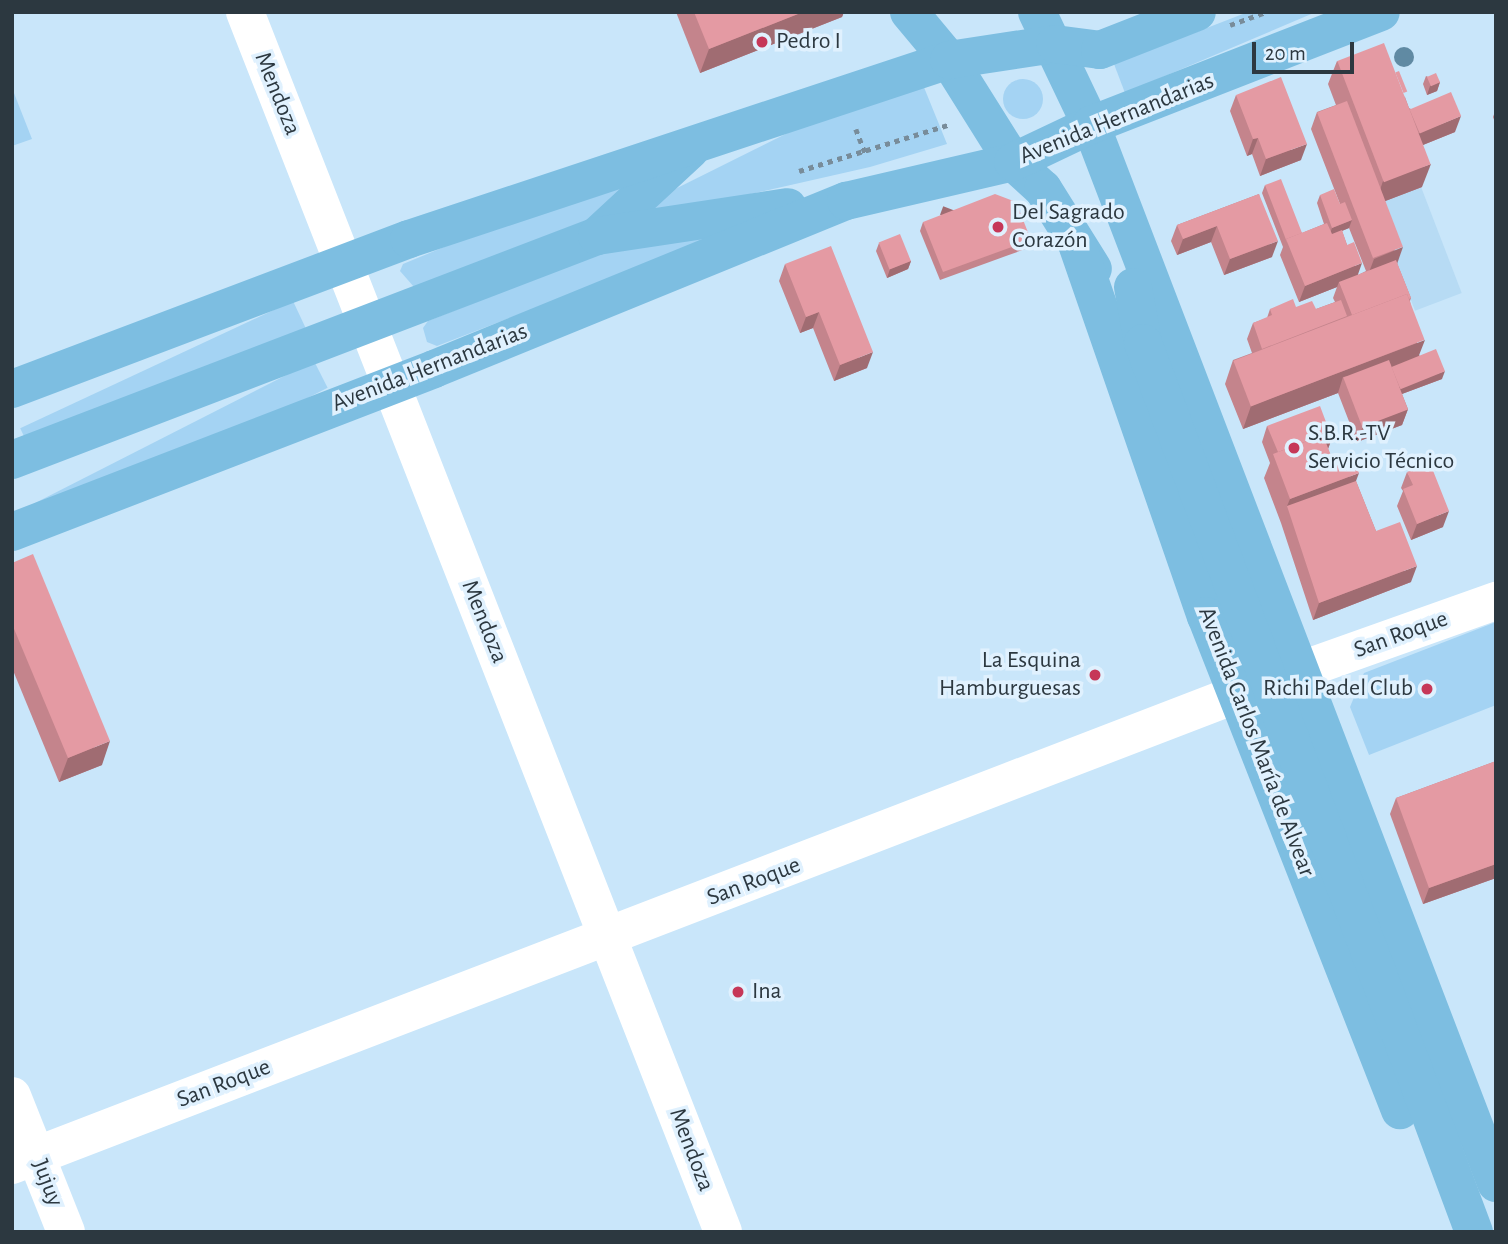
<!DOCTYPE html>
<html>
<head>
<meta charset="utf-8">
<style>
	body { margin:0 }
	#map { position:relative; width:1508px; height:1244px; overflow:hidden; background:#c9e6fa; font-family:"Alegreya Sans",sans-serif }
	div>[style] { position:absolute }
	.built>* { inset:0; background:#b7dbf4; transform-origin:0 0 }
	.green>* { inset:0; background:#a4d3f3; transform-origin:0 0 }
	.round { border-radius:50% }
	.path>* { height:4.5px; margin-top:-2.25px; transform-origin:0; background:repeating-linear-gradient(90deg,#788c9a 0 5px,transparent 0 10px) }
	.minor>* { height:38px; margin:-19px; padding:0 19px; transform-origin:19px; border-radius:19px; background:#fff }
	.major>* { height:38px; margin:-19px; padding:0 19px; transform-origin:19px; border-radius:19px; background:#7dbee1 }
	.trees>* { width:20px; height:20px; margin:-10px; border-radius:50%; background:#608aa3 }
	.wall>* { inset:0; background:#c4848c }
	.shaded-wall>* { inset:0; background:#a06c72; transform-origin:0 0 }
	.building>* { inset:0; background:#e49aa3; transform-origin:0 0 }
	.dots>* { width:19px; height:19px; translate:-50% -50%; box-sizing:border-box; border:4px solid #e0f1fe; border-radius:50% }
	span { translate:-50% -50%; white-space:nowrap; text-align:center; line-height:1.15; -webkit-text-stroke:7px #e0f1fe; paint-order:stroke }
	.poi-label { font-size:24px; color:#2c3840 }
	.left { translate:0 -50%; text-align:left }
	.right { translate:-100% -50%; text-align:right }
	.street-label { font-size:24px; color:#2c3840 }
	.frame { position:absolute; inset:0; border:14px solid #2c3840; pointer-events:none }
	.scale { position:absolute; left:1252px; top:42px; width:102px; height:32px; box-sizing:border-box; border:4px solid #2c3840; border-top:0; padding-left:9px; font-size:21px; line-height:24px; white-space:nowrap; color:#2c3840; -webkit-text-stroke:5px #e0f1fe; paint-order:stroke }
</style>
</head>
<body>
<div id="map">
	<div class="built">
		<div style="left:1375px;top:67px;width:242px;height:50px;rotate:69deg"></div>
	</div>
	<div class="green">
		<div style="clip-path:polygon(1248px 12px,1316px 12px,1125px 93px,1114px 64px)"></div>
		<div class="round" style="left:1003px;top:79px;width:40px;height:40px"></div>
		<div style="clip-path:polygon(921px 80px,947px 144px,870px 167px,649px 217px,647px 203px,844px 105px)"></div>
		<div style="clip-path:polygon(12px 88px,32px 139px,12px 146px)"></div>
		<div style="clip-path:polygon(623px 173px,627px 195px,603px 214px,414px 287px,400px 271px,403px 264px)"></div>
		<div style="clip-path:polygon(751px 225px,437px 346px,427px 342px,423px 328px,428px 321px,600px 253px)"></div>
		<div style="left:293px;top:301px;width:31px;height:301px;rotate:65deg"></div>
		<div style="left:314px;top:361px;width:30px;height:324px;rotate:63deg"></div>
		<div style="clip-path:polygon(1496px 622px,1496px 705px,1369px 755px,1350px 707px,1364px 673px)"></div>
	</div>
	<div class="path">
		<div style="left:1230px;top:25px;width:37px;rotate:-20deg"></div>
		<div style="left:856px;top:129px;width:26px;rotate:69deg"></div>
		<div style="left:799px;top:171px;width:156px;rotate:-17.2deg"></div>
	</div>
	<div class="minor">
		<div style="left:245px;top:12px;width:1310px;rotate:68.6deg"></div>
		<div style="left:12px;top:1096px;width:146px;rotate:68.3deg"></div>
		<div style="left:12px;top:1165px;width:1346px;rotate:-21.03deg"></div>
		<div style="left:1268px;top:682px;width:242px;rotate:-19.6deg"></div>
	</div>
	<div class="major">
		<div style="left:909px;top:12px;width:62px;rotate:50.2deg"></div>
		<div style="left:949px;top:60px;width:120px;rotate:57.9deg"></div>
		<div style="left:1013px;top:162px;width:40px;rotate:42deg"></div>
		<div style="left:1043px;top:189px;width:94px;rotate:58deg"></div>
		<div style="left:1037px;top:12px;width:125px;rotate:64.5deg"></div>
		<div style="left:1091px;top:125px;width:1133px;rotate:69.05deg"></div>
		<div style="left:597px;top:236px;width:127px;rotate:-42.8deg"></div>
		<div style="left:1078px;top:247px;width:391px;rotate:70.9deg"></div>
		<div style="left:1206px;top:616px;width:531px;rotate:68.56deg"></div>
		<div style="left:1133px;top:287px;width:57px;rotate:79.9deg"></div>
		<div style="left:1143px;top:343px;width:949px;rotate:69.58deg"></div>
		<div style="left:12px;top:389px;width:424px;rotate:-20.7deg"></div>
		<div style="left:409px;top:239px;width:569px;rotate:-18.34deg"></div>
		<div style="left:949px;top:60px;width:107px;rotate:-8.6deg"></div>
		<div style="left:1055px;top:44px;width:45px;rotate:7.6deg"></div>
		<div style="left:1100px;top:50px;width:104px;rotate:-21.4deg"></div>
		<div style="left:12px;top:460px;width:626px;rotate:-20.95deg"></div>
		<div style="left:597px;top:236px;width:193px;rotate:-8.6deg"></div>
		<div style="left:12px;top:532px;width:452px;rotate:-21.1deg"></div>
		<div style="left:434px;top:369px;width:445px;rotate:-22.2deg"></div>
		<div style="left:846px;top:201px;width:171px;rotate:-13.1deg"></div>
		<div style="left:1013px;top:162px;width:86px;rotate:-25.4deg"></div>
		<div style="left:1091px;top:125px;width:311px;rotate:-21.3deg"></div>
	</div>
	<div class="trees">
		<div style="left:1404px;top:57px"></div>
	</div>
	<div class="wall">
		<div style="clip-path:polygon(676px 12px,844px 12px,842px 17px,700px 73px)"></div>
		<div style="clip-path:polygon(evenodd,1337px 61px,1405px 97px,1409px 108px,1455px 132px,1423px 145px,1422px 187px,1385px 201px,1397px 263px,1411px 298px,1410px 301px,1419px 355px,1442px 379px,1402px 394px,1408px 409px,1402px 425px,1357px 442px,1338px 393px,1243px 429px,1225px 384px,1233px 360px,1252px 353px,1247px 339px,1253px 323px,1267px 318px,1270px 309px,1296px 307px,1316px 309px,1335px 302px,1333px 298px,1337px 287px,1299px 302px,1280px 255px,1283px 247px,1262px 193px,1265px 185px,1302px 233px,1324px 224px,1317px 203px,1320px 195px,1340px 204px,1311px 129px,1317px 112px,1336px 105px,1328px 84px,1337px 61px,1349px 228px,1366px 271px,1358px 275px,1342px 231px,1349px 228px)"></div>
		<div style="clip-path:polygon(1426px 76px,1440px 82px,1437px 91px,1427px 95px,1423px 84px)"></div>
		<div style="clip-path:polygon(1236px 95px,1301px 160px,1260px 176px,1252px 154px,1247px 156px,1230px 111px)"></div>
		<div style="clip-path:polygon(1496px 109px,1496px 125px,1493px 117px)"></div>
		<div style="clip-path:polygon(1259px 194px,1272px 257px,1224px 275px,1211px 242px,1177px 255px,1171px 241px,1177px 225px)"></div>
		<div style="clip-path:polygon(923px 222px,1028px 248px,940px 280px,920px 231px)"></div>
		<div style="clip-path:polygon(879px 243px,911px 261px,908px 269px,887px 278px,876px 251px)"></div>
		<div style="clip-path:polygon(785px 264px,867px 368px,834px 381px,813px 328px,800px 333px,779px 281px)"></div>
		<div style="clip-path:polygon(1267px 426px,1332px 438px,1328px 449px,1335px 466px,1356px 481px,1376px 531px,1411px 582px,1313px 620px,1281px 523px,1264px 478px,1270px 463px,1262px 442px)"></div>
		<div style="clip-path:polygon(1407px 472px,1443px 527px,1411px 540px,1397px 506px,1403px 491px,1401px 488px)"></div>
		<div style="clip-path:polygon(12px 563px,102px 765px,59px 782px,12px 668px)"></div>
		<div style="clip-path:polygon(1496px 761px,1496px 878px,1423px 904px,1390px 814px,1396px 798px)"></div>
	</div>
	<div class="shaded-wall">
		<div style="clip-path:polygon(803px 12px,844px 12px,842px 17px,700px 73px,709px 49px)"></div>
		<div style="clip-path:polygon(1440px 82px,1437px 91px,1427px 95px,1430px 86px)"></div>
		<div style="clip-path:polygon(1461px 116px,1455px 132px,1408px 151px,1414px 135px)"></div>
		<div style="clip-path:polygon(1258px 138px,1252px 154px,1247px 156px,1253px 139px)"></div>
		<div style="clip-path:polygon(1307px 144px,1301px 160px,1260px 176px,1266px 159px)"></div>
		<div style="clip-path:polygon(1431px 164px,1422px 187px,1375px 205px,1383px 181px)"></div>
		<div style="clip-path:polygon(1352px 220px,1349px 228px,1329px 236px,1332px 228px)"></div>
		<div style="clip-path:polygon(1217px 226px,1211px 242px,1177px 255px,1183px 239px)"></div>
		<div style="left:1031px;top:240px;width:9px;height:94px;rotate:111deg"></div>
		<div style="clip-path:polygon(1278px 241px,1272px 257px,1224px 275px,1230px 259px)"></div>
		<div style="clip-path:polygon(1403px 247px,1397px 264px,1368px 275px,1374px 259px)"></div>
		<div style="clip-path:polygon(911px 261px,908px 269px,887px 278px,890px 269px)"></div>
		<div style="clip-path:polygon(1362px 263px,1356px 280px,1339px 282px,1337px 287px,1299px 302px,1305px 286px)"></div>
		<div style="clip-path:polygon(819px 312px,813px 328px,800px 333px,806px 317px)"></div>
		<div style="clip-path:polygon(1425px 340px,1416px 363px,1343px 377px,1338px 393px,1243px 429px,1251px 406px)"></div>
		<div style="clip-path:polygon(873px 352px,867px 368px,834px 381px,840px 365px)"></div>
		<div style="clip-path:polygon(1445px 371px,1442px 379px,1391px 398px,1394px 389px)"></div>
		<div style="clip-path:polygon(1408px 409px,1402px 425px,1357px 442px,1363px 426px)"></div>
		<div style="clip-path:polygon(1332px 438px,1326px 454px,1280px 458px)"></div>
		<div style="clip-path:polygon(1359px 473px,1350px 497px,1287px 506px,1290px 499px)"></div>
		<div style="clip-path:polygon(1449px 511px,1443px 527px,1411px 540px,1417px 524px)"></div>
		<div style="clip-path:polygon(1417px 566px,1411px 582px,1313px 620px,1319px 603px)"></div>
		<div style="clip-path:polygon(110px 741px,102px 765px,59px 782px,68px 758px)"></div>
		<div style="clip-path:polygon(1496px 864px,1496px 878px,1423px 904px,1429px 888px)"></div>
	</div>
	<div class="building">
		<div style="clip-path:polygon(694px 12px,803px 12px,709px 49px)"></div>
		<div style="left:1384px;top:43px;width:130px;height:50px;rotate:69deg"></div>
		<div style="left:1399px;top:71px;width:22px;height:4px;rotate:68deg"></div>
		<div style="left:1436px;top:73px;width:10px;height:10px;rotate:66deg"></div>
		<div style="clip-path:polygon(1281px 77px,1307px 144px,1266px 159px,1258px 138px,1253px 139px,1236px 95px)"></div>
		<div style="left:1451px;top:92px;width:26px;height:45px;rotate:67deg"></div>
		<div style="left:1347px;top:101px;width:156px;height:32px;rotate:69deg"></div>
		<div style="clip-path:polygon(1281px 179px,1302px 233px,1286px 239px,1288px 245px,1265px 185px)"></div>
		<div style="clip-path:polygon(1334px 189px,1340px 204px,1345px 202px,1352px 220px,1332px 228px,1320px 195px)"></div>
		<div style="clip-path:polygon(995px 194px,1016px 202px,1031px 240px,943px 272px,923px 222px)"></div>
		<div style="clip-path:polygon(1259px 194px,1278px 241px,1230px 259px,1217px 226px,1183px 239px,1177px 225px)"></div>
		<div style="clip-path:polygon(1327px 223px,1332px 234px,1342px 230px,1347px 245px,1354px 242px,1362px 263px,1305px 286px,1286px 239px)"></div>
		<div style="left:900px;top:234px;width:29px;height:23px;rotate:68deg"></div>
		<div style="clip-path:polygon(831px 246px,873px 352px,840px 365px,819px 312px,806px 317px,785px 264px)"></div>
		<div style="clip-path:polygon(1396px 260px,1411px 298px,1409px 299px,1407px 294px,1352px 315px,1339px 282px)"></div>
		<div style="left:1407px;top:294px;width:49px;height:186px;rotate:69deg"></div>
		<div style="clip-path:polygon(1293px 299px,1296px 307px,1312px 301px,1316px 309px,1341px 300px,1347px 316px,1262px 349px,1253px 323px,1272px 315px,1270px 309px)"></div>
		<div style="left:1436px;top:349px;width:24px;height:48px;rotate:68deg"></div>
		<div style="left:1389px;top:360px;width:53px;height:49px;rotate:69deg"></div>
		<div style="clip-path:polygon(1320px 406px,1332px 438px,1325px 441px,1323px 435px,1278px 452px,1267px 426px)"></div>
		<div style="clip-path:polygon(1323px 435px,1335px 466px,1353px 459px,1359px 473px,1290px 499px,1273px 454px)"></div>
		<div style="clip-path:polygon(1430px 463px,1449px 511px,1417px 524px,1403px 489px,1413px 485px,1407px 472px)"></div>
		<div style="clip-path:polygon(1356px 481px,1376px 531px,1400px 522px,1417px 566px,1319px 603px,1287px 506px)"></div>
		<div style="clip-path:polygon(33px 554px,110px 741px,68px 758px,12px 624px,12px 563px)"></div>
		<div style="clip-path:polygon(1496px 761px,1496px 864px,1429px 888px,1396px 798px)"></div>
	</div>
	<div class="dots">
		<div style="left:762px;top:42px;background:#c63758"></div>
		<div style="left:998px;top:227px;background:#c63758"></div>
		<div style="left:1294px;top:448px;background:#c63758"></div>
		<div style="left:1095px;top:675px;background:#c63758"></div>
		<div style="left:1427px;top:689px;background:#c63758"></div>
		<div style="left:738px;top:992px;background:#c63758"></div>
	</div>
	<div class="poi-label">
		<span class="left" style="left:776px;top:42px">Pedro I</span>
		<span class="left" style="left:1012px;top:227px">Del Sagrado<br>Corazón</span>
		<span class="left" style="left:1308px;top:448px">S.B.R.-TV<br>Servicio Técnico</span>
		<span class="right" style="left:1081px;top:675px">La Esquina<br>Hamburguesas</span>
		<span class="right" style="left:1413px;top:689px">Richi Padel Club</span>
		<span class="left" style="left:752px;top:992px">Ina</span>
	</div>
	<div class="street-label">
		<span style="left:277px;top:94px;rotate:68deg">Mendoza</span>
		<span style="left:1117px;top:119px;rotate:-22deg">Avenida Hernandarias</span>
		<span style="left:430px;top:368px;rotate:-21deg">Avenida Hernandarias</span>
		<span style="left:484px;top:622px;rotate:68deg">Mendoza</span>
		<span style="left:1401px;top:635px;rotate:-20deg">San Roque</span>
		<span style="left:1256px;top:742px;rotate:69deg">Avenida Carlos María de Alvear</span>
		<span style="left:754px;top:882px;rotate:-21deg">San Roque</span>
		<span style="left:224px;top:1084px;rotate:-21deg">San Roque</span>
		<span style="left:691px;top:1150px;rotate:69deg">Mendoza</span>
		<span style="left:47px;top:1183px;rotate:69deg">Jujuy</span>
	</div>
	<div class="frame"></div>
	<div class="scale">20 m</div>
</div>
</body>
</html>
